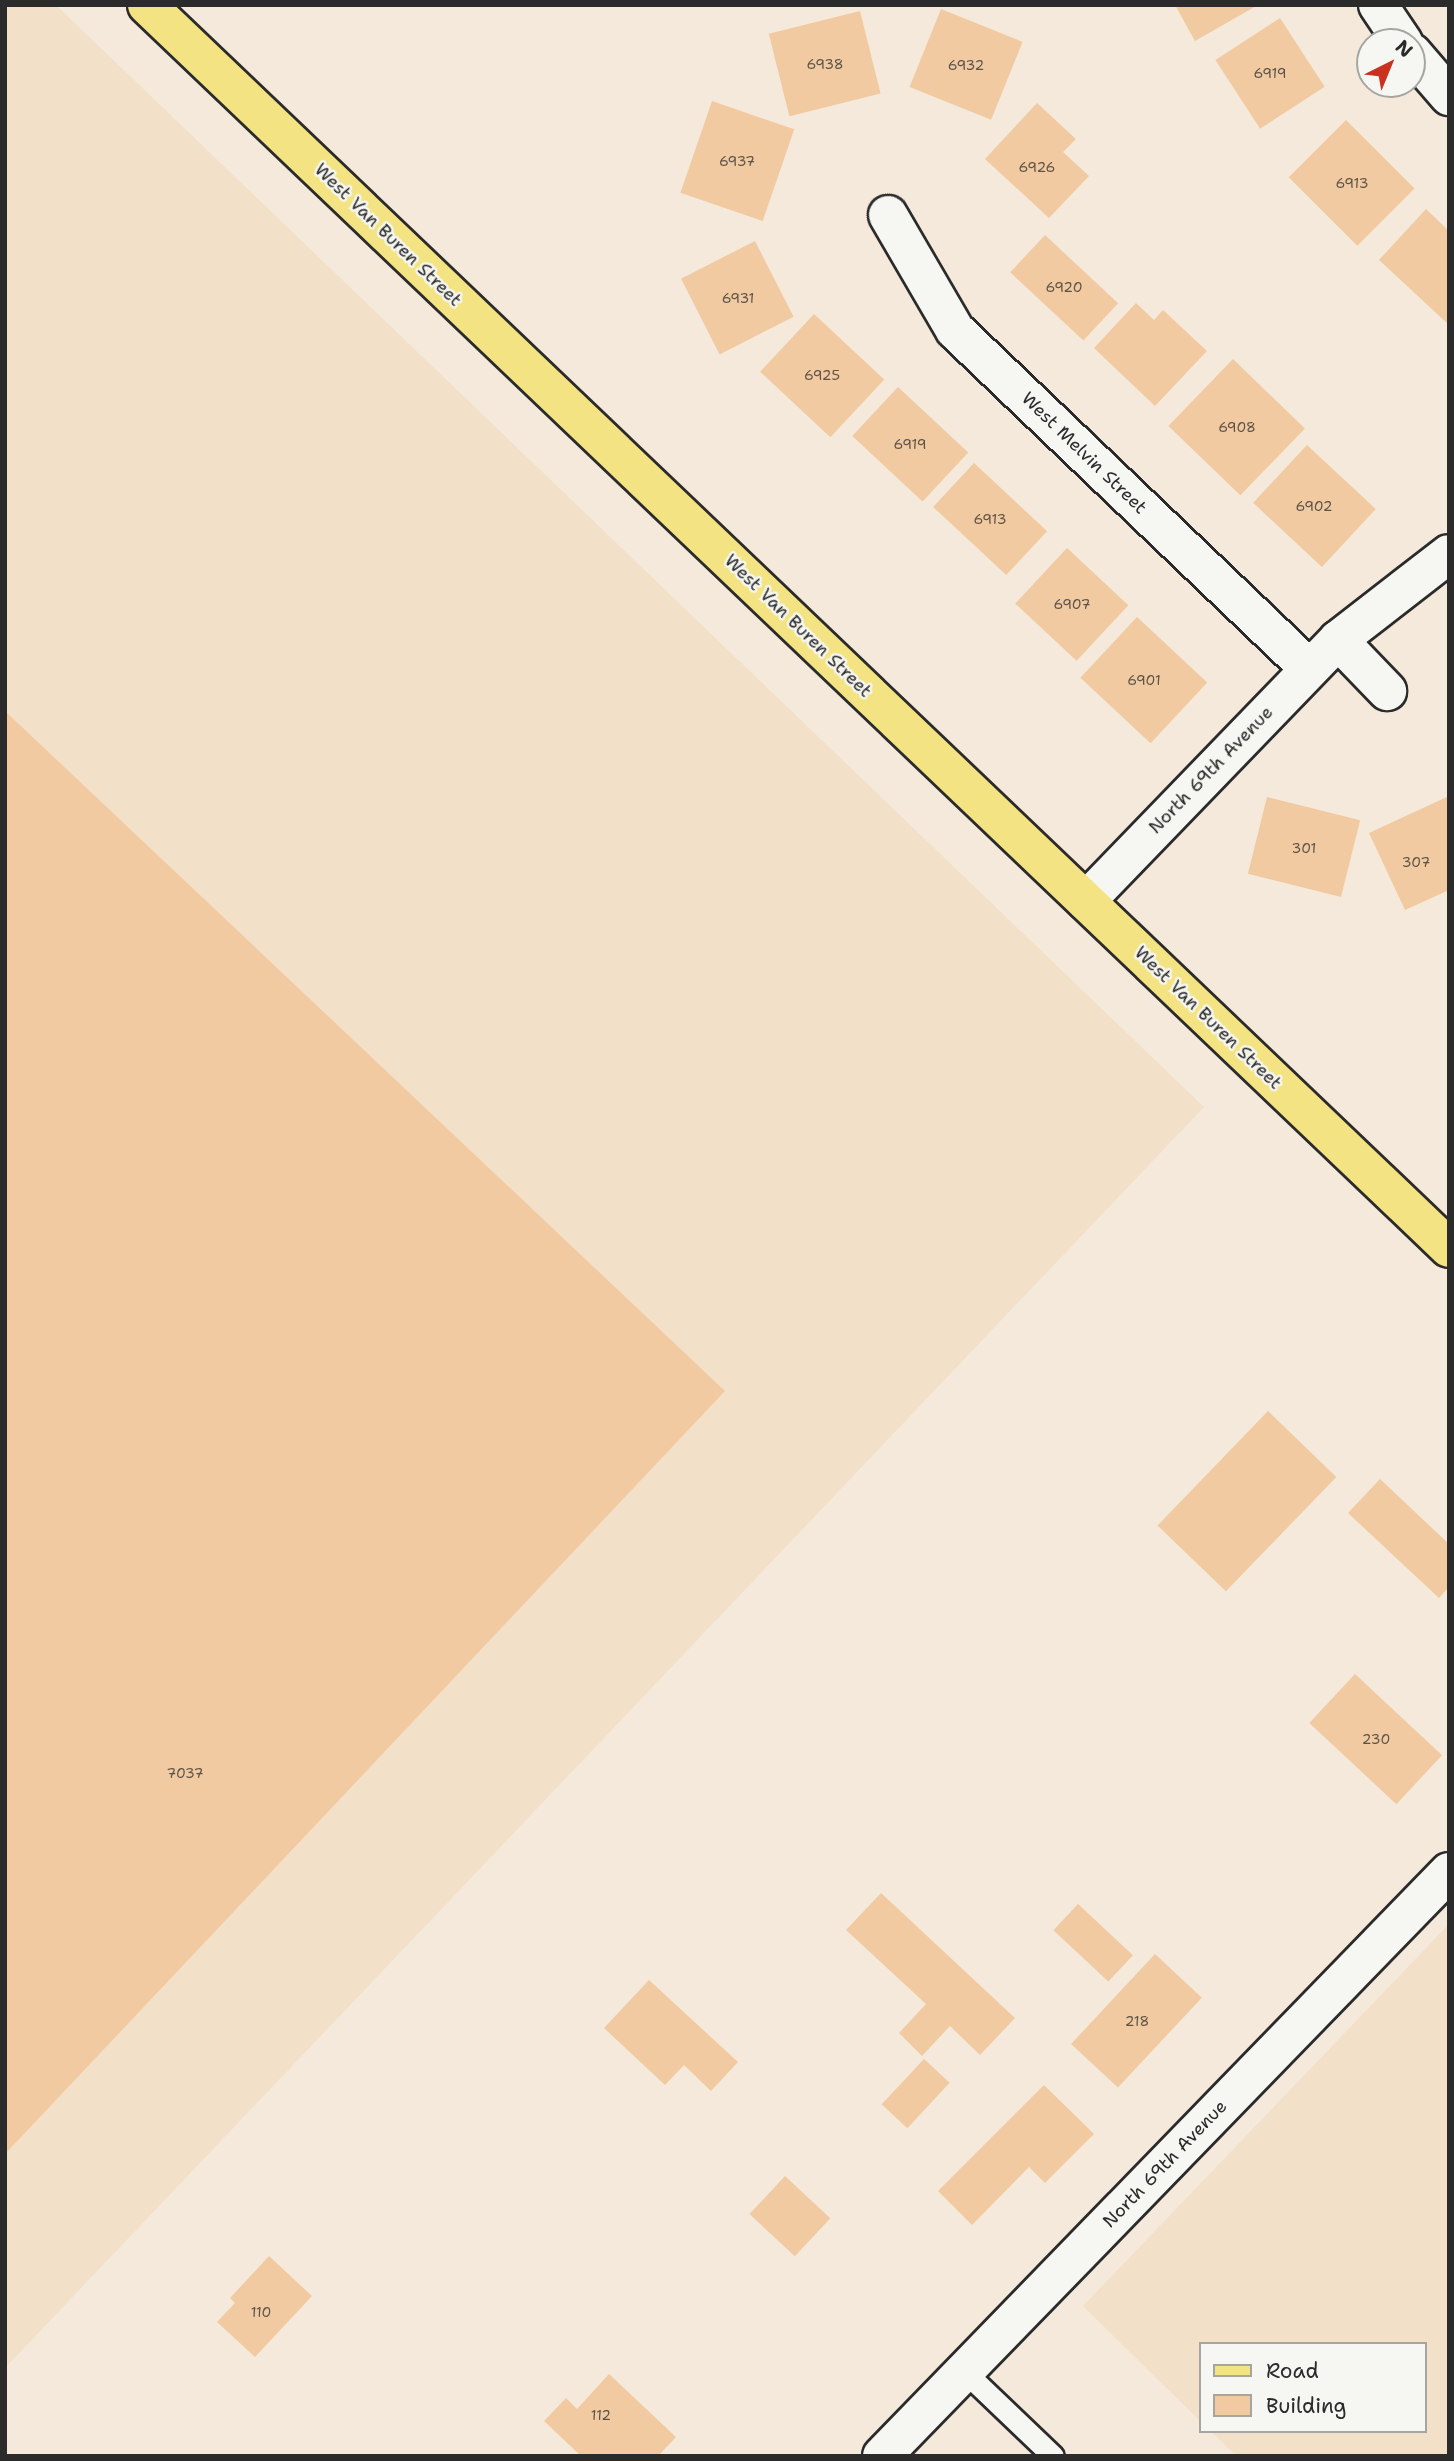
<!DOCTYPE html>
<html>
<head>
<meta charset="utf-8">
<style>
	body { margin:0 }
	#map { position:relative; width:1454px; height:2461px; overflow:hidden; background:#f4e9da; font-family:"Shantell Sans",sans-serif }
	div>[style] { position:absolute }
	.built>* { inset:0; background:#f3e0c9 }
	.building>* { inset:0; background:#f1caa1; transform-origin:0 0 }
	.roads { filter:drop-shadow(2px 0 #2b2b2b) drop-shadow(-2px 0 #2b2b2b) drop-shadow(0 2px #2b2b2b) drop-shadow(0 -2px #2b2b2b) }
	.service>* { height:21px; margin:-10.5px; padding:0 10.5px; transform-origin:10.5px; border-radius:10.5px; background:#f6f6f2 }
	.minor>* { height:38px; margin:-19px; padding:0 19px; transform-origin:19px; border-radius:19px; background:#f6f6f2 }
	.primary>* { height:38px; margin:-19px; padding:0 19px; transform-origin:19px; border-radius:19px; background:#f4e382 }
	span { translate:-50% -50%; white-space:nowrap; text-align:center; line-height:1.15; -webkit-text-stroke:5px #f6f6f2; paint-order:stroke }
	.number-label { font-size:14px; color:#5c5348 }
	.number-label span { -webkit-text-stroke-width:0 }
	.street-label { font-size:18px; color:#2b2b2b }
	.frame { position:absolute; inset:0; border:7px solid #2b2b2b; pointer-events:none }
	.legend { position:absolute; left:1199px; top:2342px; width:228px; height:91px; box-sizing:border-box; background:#f6f6f2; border:2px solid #a5a5a2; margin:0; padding:9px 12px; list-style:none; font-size:21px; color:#2b2b2b }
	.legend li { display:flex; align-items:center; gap:14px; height:35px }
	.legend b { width:35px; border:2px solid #a5a5a2 }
	.north { position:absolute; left:1356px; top:28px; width:70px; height:70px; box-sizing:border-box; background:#f6f6f2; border:2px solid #a5a5a2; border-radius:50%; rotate:43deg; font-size:19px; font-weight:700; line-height:28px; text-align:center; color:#2b2b2b }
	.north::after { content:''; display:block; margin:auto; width:24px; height:32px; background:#c8321e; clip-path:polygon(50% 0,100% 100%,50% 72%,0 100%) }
</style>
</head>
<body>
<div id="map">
	<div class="built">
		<div style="clip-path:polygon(5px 5px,56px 5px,1204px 1107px,5px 2368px)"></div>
		<div style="clip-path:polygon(1449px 1924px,1449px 2456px,1236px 2456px,1211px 2431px,1424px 2431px,1424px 2344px,1200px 2344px,1200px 2421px,1083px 2306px)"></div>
	</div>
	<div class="building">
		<div style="clip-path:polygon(1175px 5px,1258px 5px,1195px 41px)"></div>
		<div style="left:941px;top:9px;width:88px;height:84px;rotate:22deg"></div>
		<div style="left:860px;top:11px;width:85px;height:94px;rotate:76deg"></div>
		<div style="left:1280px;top:18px;width:82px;height:77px;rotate:57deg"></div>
		<div style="left:712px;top:101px;width:87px;height:97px;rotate:19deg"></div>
		<div style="clip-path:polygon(1037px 103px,1076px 139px,1063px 152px,1089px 176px,1049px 218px,985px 159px)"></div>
		<div style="left:1346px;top:120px;width:97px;height:81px;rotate:45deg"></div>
		<div style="clip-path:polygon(1426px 209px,1449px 231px,1449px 325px,1379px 260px)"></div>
		<div style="left:1045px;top:235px;width:100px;height:51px;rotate:43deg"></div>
		<div style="left:755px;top:241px;width:85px;height:83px;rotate:63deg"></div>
		<div style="clip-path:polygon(1136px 303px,1154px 320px,1163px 310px,1207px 351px,1155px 406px,1094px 348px)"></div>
		<div style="left:814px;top:314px;width:96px;height:79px;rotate:43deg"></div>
		<div style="left:1233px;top:359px;width:100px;height:93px;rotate:44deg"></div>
		<div style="left:898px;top:387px;width:96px;height:67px;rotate:43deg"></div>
		<div style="left:1307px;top:445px;width:94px;height:79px;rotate:43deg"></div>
		<div style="left:974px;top:463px;width:100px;height:60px;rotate:43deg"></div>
		<div style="left:1067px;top:548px;width:84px;height:76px;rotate:43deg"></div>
		<div style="left:1137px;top:617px;width:96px;height:83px;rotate:43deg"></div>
		<div style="clip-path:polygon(5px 711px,725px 1391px,5px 2154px)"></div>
		<div style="clip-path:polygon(1449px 796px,1449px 890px,1405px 910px,1369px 833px)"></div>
		<div style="left:1267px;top:797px;width:96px;height:79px;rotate:14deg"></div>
		<div style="left:1268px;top:1411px;width:95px;height:159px;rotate:44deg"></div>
		<div style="clip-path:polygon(1380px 1479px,1449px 1544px,1449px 1587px,1439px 1598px,1348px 1513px)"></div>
		<div style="left:1355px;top:1674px;width:119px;height:67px;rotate:43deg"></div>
		<div style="clip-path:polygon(881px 1893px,1015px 2018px,980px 2055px,950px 2026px,922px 2056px,899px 2033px,926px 2004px,846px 1930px)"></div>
		<div style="left:1078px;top:1904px;width:75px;height:36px;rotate:43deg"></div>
		<div style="left:1155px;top:1954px;width:64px;height:123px;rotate:43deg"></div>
		<div style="clip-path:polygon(649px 1980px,738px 2062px,711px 2091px,684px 2065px,665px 2085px,604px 2028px)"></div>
		<div style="left:924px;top:2059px;width:35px;height:62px;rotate:43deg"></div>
		<div style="clip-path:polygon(1044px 2085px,1094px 2134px,1045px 2183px,1029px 2167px,972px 2225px,938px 2191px)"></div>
		<div style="left:785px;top:2176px;width:62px;height:52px;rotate:43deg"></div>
		<div style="clip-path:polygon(269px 2256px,312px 2296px,255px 2357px,217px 2322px,235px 2303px,230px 2298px)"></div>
		<div style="clip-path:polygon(609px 2374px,676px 2437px,658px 2456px,581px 2456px,544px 2421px,566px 2398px,577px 2409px)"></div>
	</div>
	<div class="roads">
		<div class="service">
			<div style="left:964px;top:2371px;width:123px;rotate:43.7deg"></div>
		</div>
		<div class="minor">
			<div style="left:1378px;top:5px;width:45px;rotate:56deg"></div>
			<div style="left:1412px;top:53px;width:57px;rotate:49.3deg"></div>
			<div style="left:888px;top:215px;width:133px;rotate:59.8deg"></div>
			<div style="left:955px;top:330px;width:489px;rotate:43.7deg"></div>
			<div style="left:1338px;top:640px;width:71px;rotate:46.1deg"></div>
			<div style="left:1086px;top:901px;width:363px;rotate:-46deg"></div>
			<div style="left:1338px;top:640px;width:140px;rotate:-37.8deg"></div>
			<div style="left:882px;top:2456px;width:814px;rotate:-45.85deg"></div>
		</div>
		<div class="primary">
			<div style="left:147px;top:5px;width:1800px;rotate:43.67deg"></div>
		</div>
	</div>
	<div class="number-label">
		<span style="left:825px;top:64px">6938</span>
		<span style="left:966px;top:65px">6932</span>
		<span style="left:1270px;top:73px">6919</span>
		<span style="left:737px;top:161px">6937</span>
		<span style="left:1037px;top:167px">6926</span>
		<span style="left:1352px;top:183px">6913</span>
		<span style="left:1064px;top:287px">6920</span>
		<span style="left:738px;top:298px">6931</span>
		<span style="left:822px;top:375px">6925</span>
		<span style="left:1237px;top:427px">6908</span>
		<span style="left:910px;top:444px">6919</span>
		<span style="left:1314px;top:506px">6902</span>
		<span style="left:990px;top:519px">6913</span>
		<span style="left:1072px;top:604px">6907</span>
		<span style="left:1144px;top:680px">6901</span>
		<span style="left:1304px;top:848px">301</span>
		<span style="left:1416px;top:862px">307</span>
		<span style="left:1376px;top:1739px">230</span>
		<span style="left:185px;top:1773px">7037</span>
		<span style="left:1137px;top:2021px">218</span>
		<span style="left:261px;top:2312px">110</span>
		<span style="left:601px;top:2415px">112</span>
	</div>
	<div class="street-label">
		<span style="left:388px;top:235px;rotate:44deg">West Van Buren Street</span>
		<span style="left:1084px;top:453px;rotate:44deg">West Melvin Street</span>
		<span style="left:798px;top:626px;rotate:44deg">West Van Buren Street</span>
		<span style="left:1211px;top:770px;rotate:-46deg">North 69th Avenue</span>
		<span style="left:1208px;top:1018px;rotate:44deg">West Van Buren Street</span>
		<span style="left:1165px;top:2164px;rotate:-46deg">North 69th Avenue</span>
	</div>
	<div class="frame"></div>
	<ul class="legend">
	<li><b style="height:9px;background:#f4e382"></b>Road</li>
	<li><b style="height:19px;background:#f1caa1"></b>Building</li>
	</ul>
	<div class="north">N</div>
</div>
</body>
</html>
